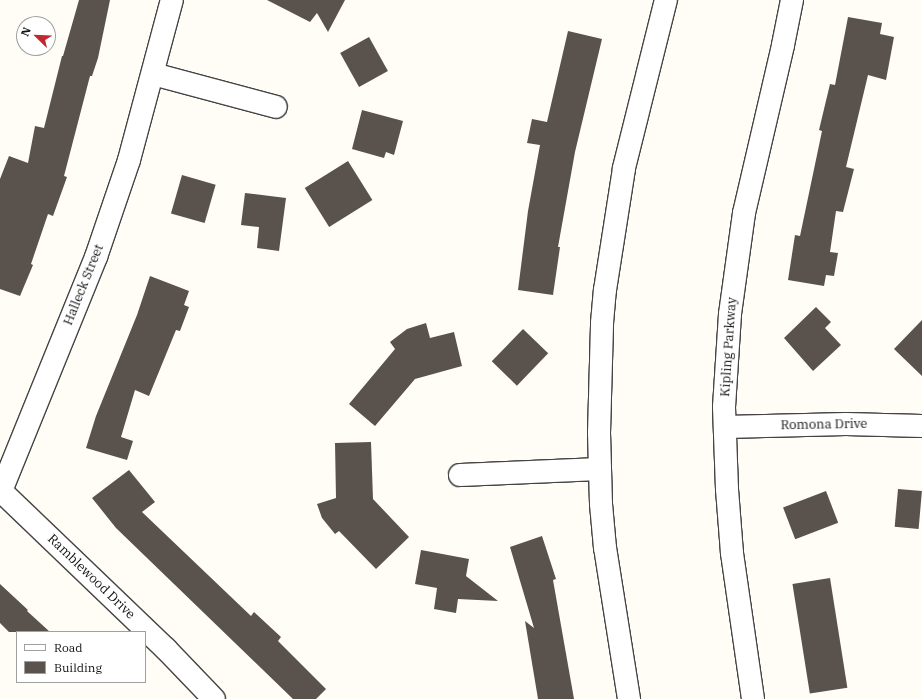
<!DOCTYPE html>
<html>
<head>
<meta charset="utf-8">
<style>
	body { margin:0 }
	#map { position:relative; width:922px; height:699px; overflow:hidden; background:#fffdf5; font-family:"IBM Plex Serif",serif }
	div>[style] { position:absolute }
	.building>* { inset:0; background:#5a524d; transform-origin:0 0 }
	.roads { filter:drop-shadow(1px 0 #444) drop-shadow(-1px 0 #444) drop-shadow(0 1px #444) drop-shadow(0 -1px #444) }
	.minor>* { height:22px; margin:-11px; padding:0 11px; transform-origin:11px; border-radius:11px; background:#fff }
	span { translate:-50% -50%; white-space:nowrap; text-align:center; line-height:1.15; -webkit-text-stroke:4px #fff; paint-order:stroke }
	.street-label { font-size:13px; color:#111 }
	.legend { position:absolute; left:16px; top:631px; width:130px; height:52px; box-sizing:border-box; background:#fff; border:1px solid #a0a0a0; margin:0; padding:5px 7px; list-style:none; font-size:12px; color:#111 }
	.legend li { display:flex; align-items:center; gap:8px; height:20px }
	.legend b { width:20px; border:1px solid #a0a0a0 }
	.north { position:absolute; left:16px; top:16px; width:40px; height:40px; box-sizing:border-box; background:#fff; border:1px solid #a0a0a0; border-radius:50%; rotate:293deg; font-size:11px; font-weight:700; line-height:16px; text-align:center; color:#111 }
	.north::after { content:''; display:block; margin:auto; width:14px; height:18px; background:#c4262e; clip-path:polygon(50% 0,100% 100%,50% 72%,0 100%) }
</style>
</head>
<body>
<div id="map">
	<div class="building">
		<div style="clip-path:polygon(79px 0,110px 0,98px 58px,92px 76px,90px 76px,64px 176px,67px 177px,53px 216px,48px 214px,31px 264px,33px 265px,20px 296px,0 289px,0 179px,9px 156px,28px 163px,35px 126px,44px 128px,62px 56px,63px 56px)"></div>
		<div style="clip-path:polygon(267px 0,345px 0,328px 32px,317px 13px,310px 22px)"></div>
		<div style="clip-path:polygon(848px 17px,882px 23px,880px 34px,894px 37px,886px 80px,868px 75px,846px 167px,854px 169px,843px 212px,836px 211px,830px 252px,838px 253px,834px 276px,826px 275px,824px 286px,788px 280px,795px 235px,800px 236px,822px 131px,819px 130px,830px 84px,835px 85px)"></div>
		<div style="clip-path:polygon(568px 31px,602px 39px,575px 152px,558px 247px,560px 247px,553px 295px,518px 290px,528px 211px,540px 145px,527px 143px,532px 119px,547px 122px)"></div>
		<div style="left:369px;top:37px;width:39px;height:33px;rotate:61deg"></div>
		<div style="clip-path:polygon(362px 110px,403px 121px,394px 155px,386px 152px,384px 158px,352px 149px)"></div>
		<div style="left:348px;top:161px;width:46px;height:51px;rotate:58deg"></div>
		<div style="left:182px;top:175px;width:35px;height:40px;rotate:16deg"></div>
		<div style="clip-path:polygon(245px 193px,286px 198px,279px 251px,257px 248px,259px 227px,241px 225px)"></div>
		<div style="clip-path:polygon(150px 276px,189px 291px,184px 305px,189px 307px,180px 331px,176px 330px,149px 396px,135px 390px,121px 437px,133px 441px,127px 460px,86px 448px,96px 416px,137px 315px)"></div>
		<div style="clip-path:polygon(816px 307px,831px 322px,825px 328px,841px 345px,813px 371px,784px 338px)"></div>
		<div style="clip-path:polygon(922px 320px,922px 376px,894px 349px)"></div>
		<div style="clip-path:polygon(426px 323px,430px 338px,454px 332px,462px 366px,415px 379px,375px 426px,349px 404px,395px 349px,390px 342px,407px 329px)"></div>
		<div style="left:523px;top:329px;width:35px;height:45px;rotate:44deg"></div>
		<div style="clip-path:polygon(371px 442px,373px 499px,409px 537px,376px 569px,339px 531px,335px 534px,322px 518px,317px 504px,336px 498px,335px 443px)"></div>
		<div style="clip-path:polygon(129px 470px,155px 502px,142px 512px,251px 616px,254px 612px,281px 637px,278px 641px,326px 689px,316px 699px,293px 699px,116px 528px,92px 498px)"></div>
		<div style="left:898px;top:489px;width:24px;height:38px;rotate:5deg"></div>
		<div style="left:826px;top:491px;width:34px;height:46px;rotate:69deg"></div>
		<div style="clip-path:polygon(542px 536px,556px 579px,553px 580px,574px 699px,538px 699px,525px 621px,534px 628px,510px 547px)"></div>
		<div style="clip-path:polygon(421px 550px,469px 559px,466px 576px,498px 601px,458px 599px,456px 613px,434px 609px,437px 588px,415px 584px)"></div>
		<div style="left:830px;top:578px;width:111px;height:38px;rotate:81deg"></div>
		<div style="clip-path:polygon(0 584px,28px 610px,27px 611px,50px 632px,9px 632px,0 623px)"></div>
	</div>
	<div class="roads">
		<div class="minor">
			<div style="left:153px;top:74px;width:127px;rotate:15deg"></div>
			<div style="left:725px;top:427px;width:121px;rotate:-1.4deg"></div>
			<div style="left:846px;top:424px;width:76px;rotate:1.5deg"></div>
			<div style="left:460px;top:475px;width:140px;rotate:-2.5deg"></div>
			<div style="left:0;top:490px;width:230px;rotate:43.8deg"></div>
			<div style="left:166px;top:649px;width:69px;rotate:46.2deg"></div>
			<div style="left:1px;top:491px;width:253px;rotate:-67.9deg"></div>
			<div style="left:96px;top:257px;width:102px;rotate:-71.2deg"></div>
			<div style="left:129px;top:160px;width:166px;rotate:-75deg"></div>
			<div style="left:629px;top:699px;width:153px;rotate:-99deg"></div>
			<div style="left:605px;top:548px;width:44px;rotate:-95.2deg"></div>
			<div style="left:601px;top:504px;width:71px;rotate:-91.6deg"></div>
			<div style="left:599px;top:433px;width:110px;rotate:-88.4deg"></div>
			<div style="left:602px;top:323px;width:33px;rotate:-85deg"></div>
			<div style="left:605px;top:290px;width:123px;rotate:-81.1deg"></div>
			<div style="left:624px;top:168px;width:173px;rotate:-76deg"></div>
			<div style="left:753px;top:699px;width:148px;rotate:-98.2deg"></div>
			<div style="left:732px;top:553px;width:64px;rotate:-94.5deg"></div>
			<div style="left:727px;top:489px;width:82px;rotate:-92.1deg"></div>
			<div style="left:724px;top:407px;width:93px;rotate:-86.3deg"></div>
			<div style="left:730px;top:314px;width:102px;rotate:-82.1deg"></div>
			<div style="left:744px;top:213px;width:172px;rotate:-76.9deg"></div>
			<div style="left:783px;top:45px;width:46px;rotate:-78.7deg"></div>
		</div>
	</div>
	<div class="street-label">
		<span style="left:84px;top:285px;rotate:-68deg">Halleck Street</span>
		<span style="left:729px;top:347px;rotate:-86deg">Kipling Parkway</span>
		<span style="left:824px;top:425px;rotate:-1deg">Romona Drive</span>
		<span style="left:91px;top:577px;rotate:44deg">Ramblewood Drive</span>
	</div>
	<ul class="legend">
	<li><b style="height:5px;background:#fff"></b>Road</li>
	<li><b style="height:11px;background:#5a524d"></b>Building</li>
	</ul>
	<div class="north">N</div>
</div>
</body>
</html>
